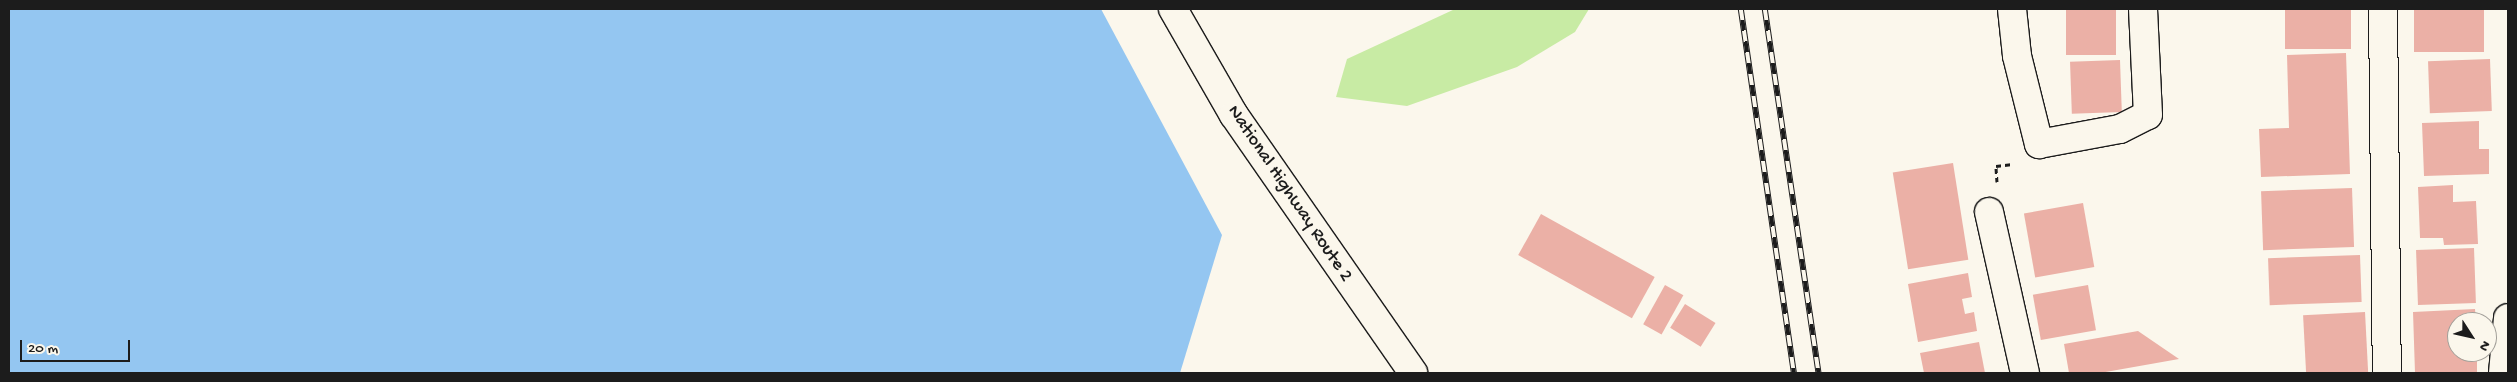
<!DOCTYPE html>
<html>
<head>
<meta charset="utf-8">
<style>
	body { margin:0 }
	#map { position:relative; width:2517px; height:382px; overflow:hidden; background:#fbf7ec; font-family:"Gochi Hand",sans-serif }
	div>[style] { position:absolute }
	.green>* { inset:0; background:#c8eba4 }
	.water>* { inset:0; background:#94c6f1 }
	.building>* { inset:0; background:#ebb0a6; transform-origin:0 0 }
	.path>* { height:3px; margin-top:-1.5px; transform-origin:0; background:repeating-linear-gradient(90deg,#1c1c1c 0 5px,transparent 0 9px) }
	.roads { filter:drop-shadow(1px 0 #1c1c1c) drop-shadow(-1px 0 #1c1c1c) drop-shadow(0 1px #1c1c1c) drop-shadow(0 -1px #1c1c1c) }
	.street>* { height:28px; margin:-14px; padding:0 14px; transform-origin:14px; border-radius:14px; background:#fbf7ec }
	.highway>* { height:28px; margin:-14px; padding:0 14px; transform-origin:14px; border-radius:14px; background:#fbf7ec }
	.rail>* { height:5.5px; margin-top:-2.75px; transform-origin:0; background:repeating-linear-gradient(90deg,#fbf7ec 0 11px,#1c1c1c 0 22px); box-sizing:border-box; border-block:1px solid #1c1c1c }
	span { translate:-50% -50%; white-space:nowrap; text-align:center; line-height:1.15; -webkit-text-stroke:4px #fbf7ec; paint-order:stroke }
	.street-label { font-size:19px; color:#1c1c1c }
	.frame { position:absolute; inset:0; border:10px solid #1c1c1c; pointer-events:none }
	.north { position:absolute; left:2447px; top:312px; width:50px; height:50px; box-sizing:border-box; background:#fbf7ec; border:1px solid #a29f99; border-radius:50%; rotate:125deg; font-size:14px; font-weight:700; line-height:20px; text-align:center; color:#1c1c1c }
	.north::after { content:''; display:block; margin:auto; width:18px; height:22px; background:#1c1c1c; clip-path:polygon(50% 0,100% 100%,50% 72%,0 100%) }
	.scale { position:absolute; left:20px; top:340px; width:110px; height:22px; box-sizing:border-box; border:2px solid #1c1c1c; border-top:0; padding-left:6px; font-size:15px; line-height:18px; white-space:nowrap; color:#1c1c1c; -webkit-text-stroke:4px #fbf7ec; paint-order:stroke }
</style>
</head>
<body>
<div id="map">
	<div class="green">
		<div style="clip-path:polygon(1455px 9px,1589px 9px,1575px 32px,1517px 67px,1407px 106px,1336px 97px,1347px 59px)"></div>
	</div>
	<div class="water">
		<div style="clip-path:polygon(9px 9px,1101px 9px,1222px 235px,1180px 373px,9px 373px)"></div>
	</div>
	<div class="building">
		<div style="left:2066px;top:9px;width:50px;height:46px"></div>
		<div style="left:2285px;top:9px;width:66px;height:40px"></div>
		<div style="left:2414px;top:9px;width:70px;height:43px"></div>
		<div style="clip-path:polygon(2346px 53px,2350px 174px,2261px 177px,2259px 129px,2289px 128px,2287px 55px)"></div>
		<div style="left:2490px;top:59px;width:52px;height:62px;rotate:88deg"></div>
		<div style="left:2120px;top:60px;width:52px;height:50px;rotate:88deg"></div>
		<div style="clip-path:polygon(2479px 121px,2479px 149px,2489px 149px,2489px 174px,2424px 176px,2422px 123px)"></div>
		<div style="left:1953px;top:163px;width:98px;height:61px;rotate:81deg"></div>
		<div style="clip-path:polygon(2453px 185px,2453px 202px,2476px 201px,2478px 244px,2444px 245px,2443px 238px,2420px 238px,2418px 187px)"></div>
		<div style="left:2352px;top:188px;width:59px;height:91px;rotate:88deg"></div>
		<div style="left:2083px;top:203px;width:65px;height:60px;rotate:80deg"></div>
		<div style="left:1541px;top:214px;width:130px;height:47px;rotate:29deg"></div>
		<div style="left:2474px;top:248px;width:55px;height:58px;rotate:88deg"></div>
		<div style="left:2360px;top:255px;width:47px;height:92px;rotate:88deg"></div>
		<div style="clip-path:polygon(1968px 273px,1972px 297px,1962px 299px,1965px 314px,1974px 312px,1977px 331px,1918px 342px,1908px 284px)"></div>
		<div style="left:1665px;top:285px;width:21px;height:45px;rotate:29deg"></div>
		<div style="left:2088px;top:285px;width:46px;height:56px;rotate:80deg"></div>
		<div style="left:1685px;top:304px;width:36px;height:28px;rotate:32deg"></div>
		<div style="clip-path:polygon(2475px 309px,2476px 322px,2457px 322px,2457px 352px,2477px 352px,2477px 373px,2415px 373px,2413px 312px)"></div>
		<div style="left:2365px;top:312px;width:61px;height:62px;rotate:87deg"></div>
		<div style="clip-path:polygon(2138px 331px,2179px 359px,2100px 373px,2069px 373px,2064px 344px)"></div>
		<div style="clip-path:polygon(1979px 342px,1985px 373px,1924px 373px,1920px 353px)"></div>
	</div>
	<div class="path">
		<div style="left:1997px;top:182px;width:16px;rotate:-94deg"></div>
		<div style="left:1996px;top:166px;width:17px;rotate:-7deg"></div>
	</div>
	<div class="roads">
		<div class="street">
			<div style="left:2012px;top:9px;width:47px;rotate:83.9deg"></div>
			<div style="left:2017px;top:56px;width:91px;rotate:76deg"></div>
			<div style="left:2039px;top:144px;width:82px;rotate:-10.5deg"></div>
			<div style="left:2120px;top:129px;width:31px;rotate:-27deg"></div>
			<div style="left:2148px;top:115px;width:106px;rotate:-92.7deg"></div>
			<div style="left:2383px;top:9px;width:364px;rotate:89.4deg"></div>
			<div style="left:1989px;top:212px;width:165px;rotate:77.4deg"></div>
			<div style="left:2503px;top:373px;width:55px;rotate:-84.8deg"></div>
		</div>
		<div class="highway">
			<div style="left:1173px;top:9px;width:122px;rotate:60.1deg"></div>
			<div style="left:1234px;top:115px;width:314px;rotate:55.2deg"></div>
		</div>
	</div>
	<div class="rail">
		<div style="left:1741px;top:9px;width:368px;rotate:81.7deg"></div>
		<div style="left:1765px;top:9px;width:368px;rotate:81.6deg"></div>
	</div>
	<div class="street-label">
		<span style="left:1289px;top:194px;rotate:56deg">National Highway Route 2</span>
	</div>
	<div class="frame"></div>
	<div class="north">N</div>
	<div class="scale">20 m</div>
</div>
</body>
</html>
